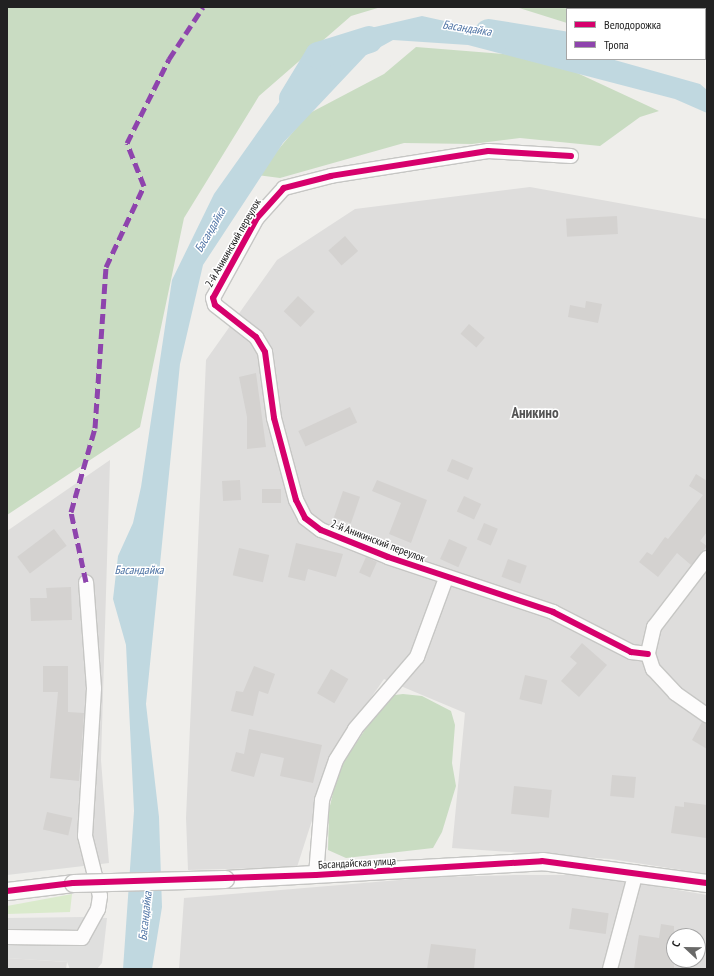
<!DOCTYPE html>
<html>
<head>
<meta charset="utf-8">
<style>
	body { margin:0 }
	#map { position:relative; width:714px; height:976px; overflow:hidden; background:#efeeeb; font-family:"PT Sans Narrow",sans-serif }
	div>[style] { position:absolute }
	.residential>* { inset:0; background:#dedddc }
	.grass>* { inset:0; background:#daeacc }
	.forest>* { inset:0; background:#c9dcc2 }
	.parking>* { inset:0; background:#dfdfde }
	.water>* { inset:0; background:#c0d8e0 }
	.river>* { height:27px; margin:-13.5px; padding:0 13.5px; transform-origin:13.5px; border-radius:13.5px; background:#c0d8e0 }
	.building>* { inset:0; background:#d4d2d0; transform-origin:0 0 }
	.roads { filter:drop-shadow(1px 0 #c6c6c4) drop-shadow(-1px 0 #c6c6c4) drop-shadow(0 1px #c6c6c4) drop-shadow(0 -1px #c6c6c4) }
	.minor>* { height:14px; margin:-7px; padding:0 7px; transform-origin:7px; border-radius:7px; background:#fdfcfc }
	.tertiary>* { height:17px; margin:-8.5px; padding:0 8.5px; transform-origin:8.5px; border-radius:8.5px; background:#fdfcfc }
	.bridges { filter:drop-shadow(1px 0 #c6c6c4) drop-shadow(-1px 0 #c6c6c4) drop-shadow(0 1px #c6c6c4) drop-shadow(0 -1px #c6c6c4) }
	.tertiary-bridge>* { height:17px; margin:-8.5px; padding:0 8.5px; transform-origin:8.5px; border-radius:8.5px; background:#fdfcfc }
	.quiet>* { height:5px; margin-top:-2.5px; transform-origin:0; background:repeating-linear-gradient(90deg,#8e44ad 0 10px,transparent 0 15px) }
	.cycleway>* { height:6px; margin:-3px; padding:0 3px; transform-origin:3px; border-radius:3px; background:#d6006c }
	span { translate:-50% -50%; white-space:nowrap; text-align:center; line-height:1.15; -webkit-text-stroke:3px #fff; paint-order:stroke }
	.street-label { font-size:11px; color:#212121 }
	.water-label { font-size:12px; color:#4f74a5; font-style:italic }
	.district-label { font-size:15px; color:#545454; font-weight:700 }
	.frame { position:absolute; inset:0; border:8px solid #212121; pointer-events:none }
	.legend { position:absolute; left:566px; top:8px; width:140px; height:52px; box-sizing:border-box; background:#fff; border:1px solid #a6a6a6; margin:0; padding:5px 7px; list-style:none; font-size:12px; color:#212121 }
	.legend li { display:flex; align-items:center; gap:8px; height:20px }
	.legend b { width:20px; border:1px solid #a6a6a6 }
	.north { position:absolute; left:666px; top:928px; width:40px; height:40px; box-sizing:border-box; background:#fff; border:1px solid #a6a6a6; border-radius:50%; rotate:292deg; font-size:11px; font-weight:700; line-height:16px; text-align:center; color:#212121 }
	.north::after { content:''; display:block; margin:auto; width:14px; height:18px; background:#696968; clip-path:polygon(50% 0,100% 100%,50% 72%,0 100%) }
</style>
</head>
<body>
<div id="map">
	<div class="residential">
		<div style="clip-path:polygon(530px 187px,707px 219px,707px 874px,611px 859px,452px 848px,465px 713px,384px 679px,335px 749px,297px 867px,188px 870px,186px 818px,206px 360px,277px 260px,355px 209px)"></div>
		<div style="clip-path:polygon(110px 460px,101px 760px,109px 863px,7px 875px,7px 531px)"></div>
		<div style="clip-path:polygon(evenodd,515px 875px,591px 875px,707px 895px,707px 969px,179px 969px,184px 898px,435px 877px,515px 875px,674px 936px,698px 936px,698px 960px,674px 960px,674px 936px)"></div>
		<div style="clip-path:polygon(7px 958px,67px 962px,66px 969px,7px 969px)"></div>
	</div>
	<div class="grass">
		<div style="clip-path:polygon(72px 894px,70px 912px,7px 914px,7px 906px)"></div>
	</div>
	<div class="forest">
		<div style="clip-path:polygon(7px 7px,381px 7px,351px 16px,259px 96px,184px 218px,140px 427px,7px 515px)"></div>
		<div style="clip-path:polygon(516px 7px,630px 7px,630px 9px,567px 9px,567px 23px)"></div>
		<div style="clip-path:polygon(416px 47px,515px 55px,560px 65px,659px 111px,640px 117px,600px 146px,520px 138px,472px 144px,404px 143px,280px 178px,257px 175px,308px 114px,384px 74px)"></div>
		<div style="clip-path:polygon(403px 694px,422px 696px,451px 711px,455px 725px,452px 763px,456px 786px,442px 832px,433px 848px,346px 858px,328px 850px,329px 810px,338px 771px,387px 696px)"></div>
	</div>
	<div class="parking">
		<div style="clip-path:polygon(84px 917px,107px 918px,102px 963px,97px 969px,70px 969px,67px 962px,7px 958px,7px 918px)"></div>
	</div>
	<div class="water">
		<div style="clip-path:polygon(422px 16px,567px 48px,567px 59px,611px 59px,700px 84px,707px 90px,707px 113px,675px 99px,468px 45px,393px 40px,366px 55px,283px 143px,203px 265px,180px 364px,146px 704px,159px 817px,162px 907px,152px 969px,123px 969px,134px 811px,126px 645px,113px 599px,118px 556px,133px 523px,141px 487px,172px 280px,214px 194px,297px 77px,362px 30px)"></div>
	</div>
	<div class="river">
		<div style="left:488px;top:32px;width:80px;rotate:9.3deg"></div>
		<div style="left:292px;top:98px;width:50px;rotate:-58.8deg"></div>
		<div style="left:318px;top:55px;width:53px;rotate:-17.4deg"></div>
	</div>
	<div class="building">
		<div style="left:617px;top:216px;width:18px;height:51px;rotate:87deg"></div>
		<div style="left:345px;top:236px;width:20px;height:22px;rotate:49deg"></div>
		<div style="left:298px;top:296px;width:23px;height:21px;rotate:43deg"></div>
		<div style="clip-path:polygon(586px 301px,602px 304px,598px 323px,568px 317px,570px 305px,585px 308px)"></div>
		<div style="left:469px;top:324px;width:21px;height:13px;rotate:41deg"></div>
		<div style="clip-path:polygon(256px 373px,266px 447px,247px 449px,247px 417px,239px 377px)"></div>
		<div style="left:350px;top:407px;width:17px;height:57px;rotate:65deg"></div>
		<div style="left:452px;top:459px;width:23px;height:13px;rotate:23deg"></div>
		<div style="clip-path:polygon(696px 474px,707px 481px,707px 532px,700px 541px,707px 546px,691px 565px,677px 553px,658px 577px,639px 562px,647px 552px,652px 555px,665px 537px,668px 539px,703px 495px,689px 486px)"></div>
		<div style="left:240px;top:480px;width:20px;height:18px;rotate:87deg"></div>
		<div style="clip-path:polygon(377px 480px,427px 500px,411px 543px,389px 534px,401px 503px,372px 491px)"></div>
		<div style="left:262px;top:489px;width:19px;height:14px"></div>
		<div style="left:343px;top:491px;width:18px;height:28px;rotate:19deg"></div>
		<div style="left:464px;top:496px;width:19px;height:17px;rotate:25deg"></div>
		<div style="left:484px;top:523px;width:15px;height:18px;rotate:23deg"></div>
		<div style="left:54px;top:529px;width:21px;height:46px;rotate:53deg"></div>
		<div style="left:449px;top:539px;width:20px;height:22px;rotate:24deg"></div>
		<div style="clip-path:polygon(296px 543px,343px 554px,336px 577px,308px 569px,305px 581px,288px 577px)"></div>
		<div style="left:239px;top:548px;width:31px;height:28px;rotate:13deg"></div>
		<div style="left:366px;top:557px;width:12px;height:17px;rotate:24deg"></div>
		<div style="left:508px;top:559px;width:20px;height:19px;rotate:20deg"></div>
		<div style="clip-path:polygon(71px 587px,72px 620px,31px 621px,30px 598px,47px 598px,46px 588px)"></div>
		<div style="clip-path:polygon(582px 643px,607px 665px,579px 697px,561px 681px,577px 663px,570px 657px)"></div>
		<div style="clip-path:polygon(43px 666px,68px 666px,68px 712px,84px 713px,79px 781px,50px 778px,58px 692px,43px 692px)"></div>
		<div style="clip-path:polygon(254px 666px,275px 674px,268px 694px,259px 691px,253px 716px,231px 711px,236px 691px,243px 692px)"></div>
		<div style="left:331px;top:669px;width:20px;height:28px;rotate:30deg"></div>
		<div style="left:525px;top:675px;width:23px;height:25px;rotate:13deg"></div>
		<div style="clip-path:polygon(702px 722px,707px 723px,707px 749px,692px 740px)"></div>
		<div style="clip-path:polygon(249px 729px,322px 745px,313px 783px,280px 776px,284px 758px,261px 753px,254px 777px,231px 771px,236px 752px,244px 754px)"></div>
		<div style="left:612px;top:775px;width:24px;height:21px;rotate:5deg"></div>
		<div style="left:514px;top:786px;width:38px;height:28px;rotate:6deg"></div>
		<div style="clip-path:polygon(684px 802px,707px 805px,706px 838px,671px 833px,675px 806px,684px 807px)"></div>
		<div style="left:47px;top:812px;width:26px;height:18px;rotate:13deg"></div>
		<div style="left:572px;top:908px;width:37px;height:21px;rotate:8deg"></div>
		<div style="clip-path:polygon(661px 924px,674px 926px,674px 969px,634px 969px,639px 935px,659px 938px)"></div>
		<div style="clip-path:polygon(431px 944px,476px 949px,474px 969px,427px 969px)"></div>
	</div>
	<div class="roads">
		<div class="minor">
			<div style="left:571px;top:156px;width:83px;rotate:-176.6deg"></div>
			<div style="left:488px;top:151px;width:159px;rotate:171deg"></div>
			<div style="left:331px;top:176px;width:49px;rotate:165.7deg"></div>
			<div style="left:284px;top:188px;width:40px;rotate:132deg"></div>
			<div style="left:257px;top:218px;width:91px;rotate:118.8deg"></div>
			<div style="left:213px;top:298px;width:7px;rotate:74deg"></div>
			<div style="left:215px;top:305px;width:52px;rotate:38deg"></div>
			<div style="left:256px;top:337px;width:17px;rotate:59deg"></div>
			<div style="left:265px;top:352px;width:67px;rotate:82.2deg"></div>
			<div style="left:274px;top:418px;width:85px;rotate:75deg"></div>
			<div style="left:296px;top:500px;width:20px;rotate:63deg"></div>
			<div style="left:305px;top:518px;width:20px;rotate:37deg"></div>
			<div style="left:321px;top:530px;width:72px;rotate:21.9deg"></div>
			<div style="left:388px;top:557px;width:174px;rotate:18.4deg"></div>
			<div style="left:553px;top:612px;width:88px;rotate:27.1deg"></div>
			<div style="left:631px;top:652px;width:17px;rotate:7deg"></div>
			<div style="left:707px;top:558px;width:87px;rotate:127.5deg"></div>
			<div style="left:654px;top:627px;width:28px;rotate:103deg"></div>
			<div style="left:648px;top:654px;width:16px;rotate:72deg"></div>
			<div style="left:653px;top:669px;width:33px;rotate:47deg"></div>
			<div style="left:675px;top:693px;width:39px;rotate:35deg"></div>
			<div style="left:316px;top:875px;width:75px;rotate:-85.4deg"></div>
			<div style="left:322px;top:800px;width:42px;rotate:-70.7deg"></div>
			<div style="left:336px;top:760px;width:36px;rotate:-58deg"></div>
			<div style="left:355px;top:729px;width:95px;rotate:-49.3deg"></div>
			<div style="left:417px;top:657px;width:84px;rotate:-69.8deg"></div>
			<div style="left:7px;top:937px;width:75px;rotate:0.8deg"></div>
			<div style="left:82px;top:938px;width:33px;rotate:-61deg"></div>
			<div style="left:98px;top:909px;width:13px;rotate:-81deg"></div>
			<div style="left:100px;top:896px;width:62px;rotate:-104deg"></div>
			<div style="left:85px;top:836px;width:148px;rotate:-86.5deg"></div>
			<div style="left:94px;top:688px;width:106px;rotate:-94.3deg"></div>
			<div style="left:610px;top:969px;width:100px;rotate:-75deg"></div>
		</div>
		<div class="tertiary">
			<div style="left:225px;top:879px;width:318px;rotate:-3.2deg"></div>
			<div style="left:542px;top:861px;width:166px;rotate:7.6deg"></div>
			<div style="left:7px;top:891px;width:66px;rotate:-6.9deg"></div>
		</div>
	</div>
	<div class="bridges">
		<div class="tertiary-bridge">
			<div style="left:73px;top:883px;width:152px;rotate:-1.5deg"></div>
		</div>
	</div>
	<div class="quiet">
		<div style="left:86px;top:582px;width:72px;rotate:-102.1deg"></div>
		<div style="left:71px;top:512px;width:87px;rotate:-74.1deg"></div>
		<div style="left:95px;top:428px;width:161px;rotate:-86.1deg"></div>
		<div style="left:106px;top:267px;width:89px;rotate:-64.9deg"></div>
		<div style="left:144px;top:186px;width:46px;rotate:-111.6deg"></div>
		<div style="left:127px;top:143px;width:94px;rotate:-63.4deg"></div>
		<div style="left:169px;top:59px;width:62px;rotate:-56.8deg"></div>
	</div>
	<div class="cycleway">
		<div style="left:571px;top:156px;width:83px;rotate:-176.6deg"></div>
		<div style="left:488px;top:151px;width:159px;rotate:171deg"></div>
		<div style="left:331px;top:176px;width:49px;rotate:165.7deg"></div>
		<div style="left:284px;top:188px;width:40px;rotate:132deg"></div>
		<div style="left:257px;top:218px;width:91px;rotate:118.8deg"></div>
		<div style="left:213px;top:298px;width:7px;rotate:74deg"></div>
		<div style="left:215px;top:305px;width:52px;rotate:38deg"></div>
		<div style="left:256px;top:337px;width:17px;rotate:59deg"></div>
		<div style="left:265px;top:352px;width:67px;rotate:82.2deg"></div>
		<div style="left:274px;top:418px;width:85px;rotate:75deg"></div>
		<div style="left:296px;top:500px;width:20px;rotate:63deg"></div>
		<div style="left:305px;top:518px;width:20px;rotate:37deg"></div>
		<div style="left:321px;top:530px;width:72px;rotate:21.9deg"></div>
		<div style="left:388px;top:557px;width:174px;rotate:18.4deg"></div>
		<div style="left:553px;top:612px;width:88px;rotate:27.1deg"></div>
		<div style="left:631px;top:652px;width:17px;rotate:7deg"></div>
		<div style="left:7px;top:891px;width:66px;rotate:-6.9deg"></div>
		<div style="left:73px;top:883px;width:243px;rotate:-1.9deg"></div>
		<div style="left:316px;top:875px;width:226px;rotate:-3.5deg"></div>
		<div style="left:542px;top:861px;width:166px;rotate:7.6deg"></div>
	</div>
	<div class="street-label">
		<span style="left:233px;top:243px;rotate:-60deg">2-й Аникинский переулок</span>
		<span style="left:378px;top:541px;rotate:21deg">2-й Аникинский переулок</span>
		<span style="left:357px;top:863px;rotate:-3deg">Басандайская улица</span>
	</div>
	<div class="water-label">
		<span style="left:467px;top:28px;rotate:9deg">Басандайка</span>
		<span style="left:210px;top:230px;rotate:-60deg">Басандайка</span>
		<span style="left:139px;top:570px">Басандайка</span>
		<span style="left:145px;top:916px;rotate:-84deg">Басандайка</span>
	</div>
	<div class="district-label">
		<span style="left:535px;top:413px">Аникино</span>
	</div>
	<div class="frame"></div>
	<ul class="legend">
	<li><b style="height:5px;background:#d6006c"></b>Велодорожка</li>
	<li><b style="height:5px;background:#8e44ad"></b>Тропа</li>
	</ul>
	<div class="north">С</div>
</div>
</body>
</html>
